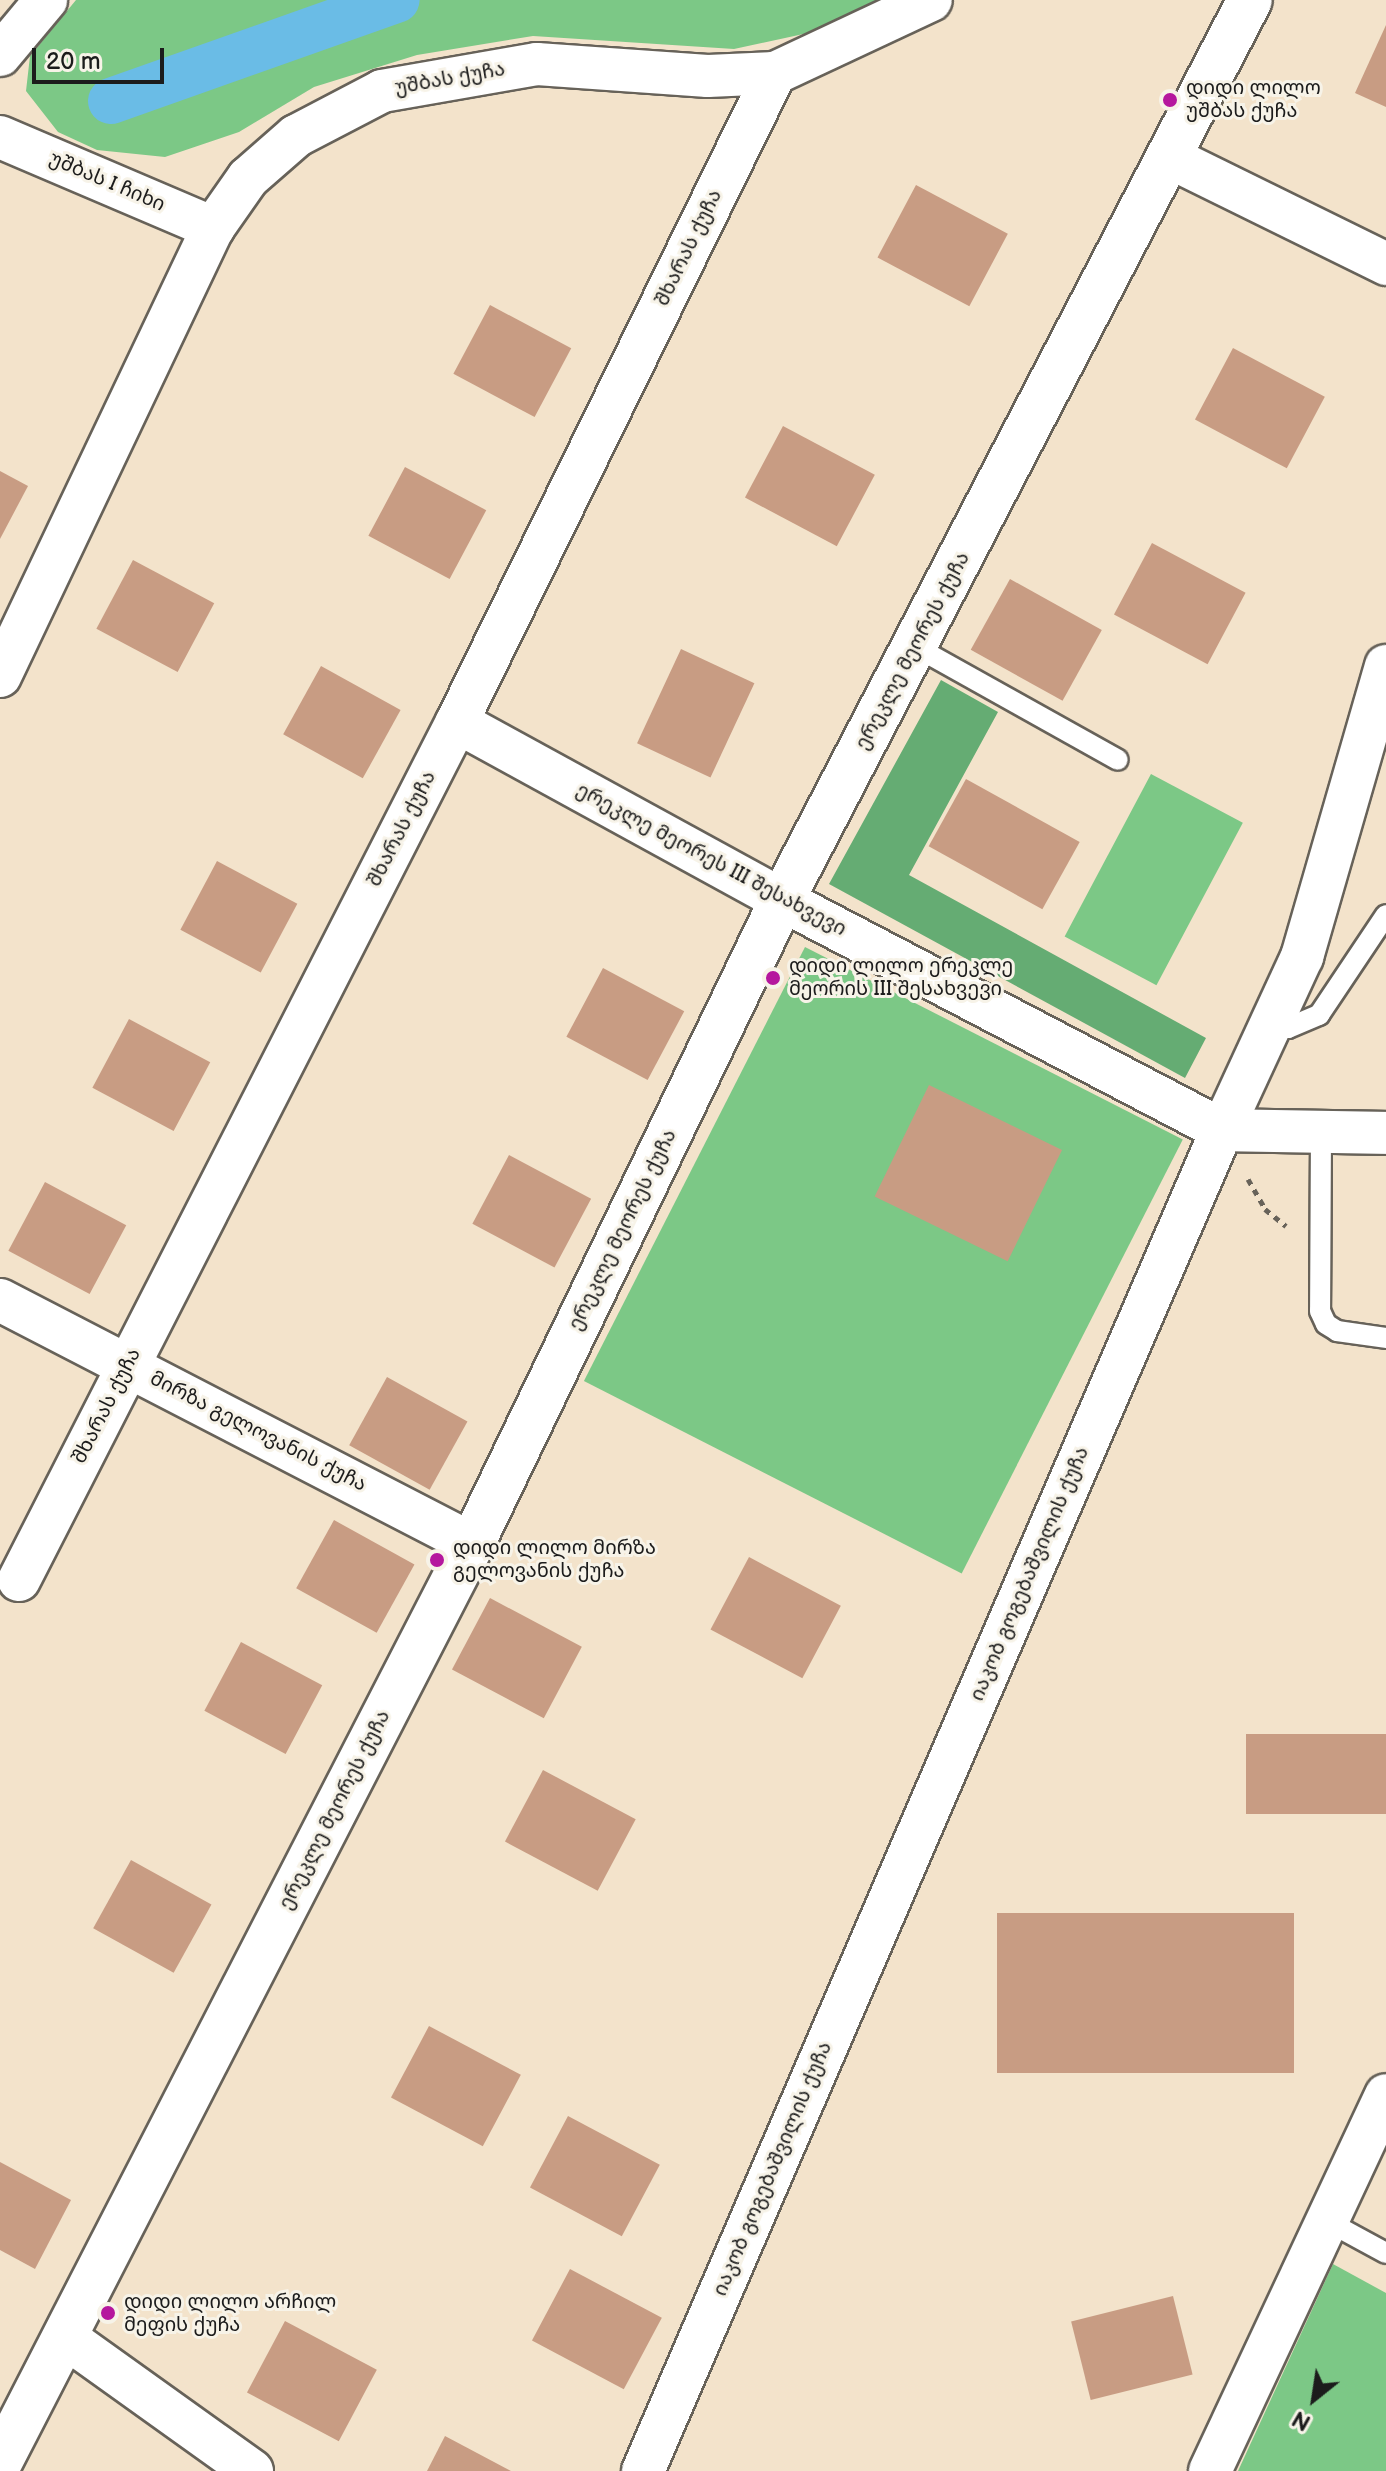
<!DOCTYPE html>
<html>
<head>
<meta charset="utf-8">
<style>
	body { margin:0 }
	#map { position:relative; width:1386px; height:2471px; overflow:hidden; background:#f3e3cb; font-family:"Balsamiq Sans","Noto Sans Georgian",sans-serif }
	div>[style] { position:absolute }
	.green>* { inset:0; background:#7cc886; transform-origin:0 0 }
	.forest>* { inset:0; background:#65ac73 }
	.canal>* { height:46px; margin:-23px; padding:0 23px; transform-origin:23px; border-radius:23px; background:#6abce6 }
	.building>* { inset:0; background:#c89c83; transform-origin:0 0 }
	.path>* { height:5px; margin-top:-2.5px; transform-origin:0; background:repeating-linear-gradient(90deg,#676259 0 6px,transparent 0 12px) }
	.roads { filter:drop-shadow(2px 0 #676259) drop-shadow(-2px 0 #676259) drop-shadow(0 2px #676259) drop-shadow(0 -2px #676259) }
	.service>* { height:20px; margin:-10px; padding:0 10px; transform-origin:10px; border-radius:10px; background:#fff }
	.minor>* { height:42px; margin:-21px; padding:0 21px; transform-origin:21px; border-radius:21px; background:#fff }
	.tertiary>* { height:44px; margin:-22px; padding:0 22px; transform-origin:22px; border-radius:22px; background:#fff }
	.dots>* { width:22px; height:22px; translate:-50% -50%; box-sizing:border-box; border:4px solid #f7f3e8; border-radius:50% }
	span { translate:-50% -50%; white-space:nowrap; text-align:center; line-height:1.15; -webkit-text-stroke:6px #f7f3e8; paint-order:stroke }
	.street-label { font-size:20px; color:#1c1c1c }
	.poi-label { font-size:20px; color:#1c1c1c }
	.left { translate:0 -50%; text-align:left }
	.north { position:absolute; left:1274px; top:2359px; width:80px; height:80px; -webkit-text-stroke:6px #f7f3e8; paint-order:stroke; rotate:210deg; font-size:22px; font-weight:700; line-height:32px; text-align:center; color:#1c1c1c }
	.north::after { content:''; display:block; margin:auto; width:28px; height:36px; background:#1c1c1c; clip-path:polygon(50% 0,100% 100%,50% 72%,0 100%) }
	.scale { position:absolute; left:32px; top:48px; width:132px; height:36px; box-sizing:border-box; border:4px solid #1c1c1c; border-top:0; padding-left:10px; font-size:24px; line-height:28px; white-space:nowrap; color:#1c1c1c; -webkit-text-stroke:6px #f7f3e8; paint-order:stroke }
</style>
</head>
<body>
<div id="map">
	<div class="green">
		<div style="clip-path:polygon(76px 0,887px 0,831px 28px,734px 49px,533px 36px,417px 55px,314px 87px,239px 132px,165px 157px,97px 150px,58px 132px,26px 91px,30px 56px)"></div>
		<div style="left:1151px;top:774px;width:104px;height:184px;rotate:28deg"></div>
		<div style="left:805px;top:947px;width:424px;height:487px;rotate:27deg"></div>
		<div style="clip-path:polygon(1333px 2264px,1386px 2293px,1386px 2471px,1238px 2471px)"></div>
	</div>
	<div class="forest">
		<div style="clip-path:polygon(941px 680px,998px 712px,909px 875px,1206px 1038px,1185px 1078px,829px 884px)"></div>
	</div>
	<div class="canal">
		<div style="left:111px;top:101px;width:303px;rotate:-19.5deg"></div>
	</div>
	<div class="building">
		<div style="clip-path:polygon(1386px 25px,1386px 107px,1355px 93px)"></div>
		<div style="left:916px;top:185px;width:104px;height:82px;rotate:28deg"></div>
		<div style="left:490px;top:305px;width:92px;height:78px;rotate:28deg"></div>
		<div style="left:1233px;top:348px;width:104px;height:81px;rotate:28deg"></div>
		<div style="left:783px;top:426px;width:104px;height:81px;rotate:28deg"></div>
		<div style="left:405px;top:467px;width:92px;height:78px;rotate:28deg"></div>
		<div style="clip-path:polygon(0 471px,28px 486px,0 539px)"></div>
		<div style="left:1152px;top:543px;width:106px;height:81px;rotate:28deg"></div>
		<div style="left:133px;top:560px;width:92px;height:78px;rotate:28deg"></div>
		<div style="left:1010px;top:579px;width:105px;height:81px;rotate:29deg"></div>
		<div style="left:681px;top:649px;width:81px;height:104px;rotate:25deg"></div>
		<div style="left:321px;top:666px;width:91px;height:78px;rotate:29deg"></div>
		<div style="left:966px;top:779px;width:130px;height:77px;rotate:29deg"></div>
		<div style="left:217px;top:861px;width:91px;height:78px;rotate:28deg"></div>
		<div style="left:603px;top:968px;width:92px;height:78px;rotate:28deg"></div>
		<div style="left:129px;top:1019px;width:92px;height:78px;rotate:28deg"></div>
		<div style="left:929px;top:1085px;width:148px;height:124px;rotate:26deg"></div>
		<div style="left:509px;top:1155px;width:93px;height:78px;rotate:28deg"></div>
		<div style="left:45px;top:1182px;width:92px;height:78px;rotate:28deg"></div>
		<div style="left:387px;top:1377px;width:92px;height:78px;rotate:29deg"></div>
		<div style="left:334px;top:1520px;width:92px;height:78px;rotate:29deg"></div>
		<div style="left:749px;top:1557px;width:104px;height:82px;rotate:28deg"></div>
		<div style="left:490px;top:1598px;width:104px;height:81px;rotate:28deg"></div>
		<div style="left:241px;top:1642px;width:92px;height:78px;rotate:28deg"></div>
		<div style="left:1386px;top:1734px;width:80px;height:140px;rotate:90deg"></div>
		<div style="left:543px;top:1770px;width:105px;height:81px;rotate:28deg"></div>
		<div style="left:131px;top:1860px;width:92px;height:78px;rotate:29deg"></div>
		<div style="left:1294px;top:1913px;width:160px;height:297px;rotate:90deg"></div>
		<div style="left:429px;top:2026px;width:104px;height:81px;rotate:28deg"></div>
		<div style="left:568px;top:2116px;width:104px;height:81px;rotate:28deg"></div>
		<div style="clip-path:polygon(0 2162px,71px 2200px,35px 2269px,0 2250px)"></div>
		<div style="left:570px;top:2269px;width:104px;height:81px;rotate:28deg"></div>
		<div style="left:1173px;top:2296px;width:81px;height:105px;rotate:76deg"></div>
		<div style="left:285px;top:2321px;width:104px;height:81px;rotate:28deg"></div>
		<div style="clip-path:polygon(445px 2436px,511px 2471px,427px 2471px)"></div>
	</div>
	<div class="path">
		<div style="left:1248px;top:1179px;width:34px;rotate:60deg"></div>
		<div style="left:1265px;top:1209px;width:27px;rotate:39deg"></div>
	</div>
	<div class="roads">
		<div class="service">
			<div style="left:916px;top:647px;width:231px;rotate:29.2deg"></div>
			<div style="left:1272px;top:1022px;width:17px;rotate:21deg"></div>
			<div style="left:1288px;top:1028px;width:34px;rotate:-23deg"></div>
			<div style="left:1319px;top:1015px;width:120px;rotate:-56.2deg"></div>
			<div style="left:1321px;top:1132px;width:179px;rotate:90.3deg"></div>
			<div style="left:1320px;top:1311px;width:14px;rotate:65deg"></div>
			<div style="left:1326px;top:1324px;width:13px;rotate:32deg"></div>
			<div style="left:1337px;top:1331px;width:49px;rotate:8.1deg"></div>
			<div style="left:1327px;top:2221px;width:67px;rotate:28.5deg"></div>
		</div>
		<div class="minor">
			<div style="left:0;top:55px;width:72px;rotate:-50.1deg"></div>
			<div style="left:0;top:137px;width:232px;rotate:23.1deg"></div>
			<div style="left:1171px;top:158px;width:240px;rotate:26.2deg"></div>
			<div style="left:0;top:676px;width:496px;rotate:-64.6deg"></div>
			<div style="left:213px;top:228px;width:61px;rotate:-55deg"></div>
			<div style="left:248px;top:178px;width:64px;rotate:-41.2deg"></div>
			<div style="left:296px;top:136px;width:97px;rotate:-27.6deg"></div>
			<div style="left:382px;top:91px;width:157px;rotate:-9.9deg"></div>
			<div style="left:537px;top:64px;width:171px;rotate:4deg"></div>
			<div style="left:708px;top:76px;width:67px;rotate:-2.6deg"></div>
			<div style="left:775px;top:73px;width:172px;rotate:-25.1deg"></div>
			<div style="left:457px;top:722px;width:371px;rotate:28.7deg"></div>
			<div style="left:782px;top:900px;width:496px;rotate:27.6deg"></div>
			<div style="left:1222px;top:1130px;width:164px;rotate:1deg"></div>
			<div style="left:0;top:1300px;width:531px;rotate:27.34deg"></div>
			<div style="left:19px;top:1580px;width:963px;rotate:-62.96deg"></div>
			<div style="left:457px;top:722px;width:723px;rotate:-63.9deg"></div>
			<div style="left:65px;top:2337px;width:230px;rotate:35.6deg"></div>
			<div style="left:643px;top:2471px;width:1461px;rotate:-66.65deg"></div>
			<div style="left:1222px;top:1130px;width:191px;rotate:-65.2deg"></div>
			<div style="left:1302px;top:957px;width:303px;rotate:-73.9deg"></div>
			<div style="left:1210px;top:2471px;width:415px;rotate:-64.9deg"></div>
		</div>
		<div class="tertiary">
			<div style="left:0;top:2462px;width:1032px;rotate:-62.79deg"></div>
			<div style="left:472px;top:1544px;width:715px;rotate:-64.3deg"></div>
			<div style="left:782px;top:900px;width:1014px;rotate:-62.53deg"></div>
		</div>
	</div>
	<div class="dots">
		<div style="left:1170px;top:100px;background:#b5179e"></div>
		<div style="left:773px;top:978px;background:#b5179e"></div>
		<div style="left:437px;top:1560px;background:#b5179e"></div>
		<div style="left:108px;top:2313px;background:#b5179e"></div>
	</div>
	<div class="street-label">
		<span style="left:450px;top:79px;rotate:-10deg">უშბას ქუჩა</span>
		<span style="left:107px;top:182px;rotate:23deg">უშბას I ჩიხი</span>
		<span style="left:689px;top:248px;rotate:-64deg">შხარას ქუჩა</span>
		<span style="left:913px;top:651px;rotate:-62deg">ერეკლე მეორეს ქუჩა</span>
		<span style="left:402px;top:829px;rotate:-63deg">შხარას ქუჩა</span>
		<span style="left:711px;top:860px;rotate:28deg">ერეკლე მეორეს III შესახვევი</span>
		<span style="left:623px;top:1230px;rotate:-64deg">ერეკლე მეორეს ქუჩა</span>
		<span style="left:107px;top:1406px;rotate:-63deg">შხარას ქუჩა</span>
		<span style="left:258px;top:1432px;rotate:27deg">მირზა გელოვანის ქუჩა</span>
		<span style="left:1030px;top:1574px;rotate:-67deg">იაკობ გოგებაშვილის ქუჩა</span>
		<span style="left:335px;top:1810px;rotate:-63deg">ერეკლე მეორეს ქუჩა</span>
		<span style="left:773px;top:2169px;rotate:-67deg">იაკობ გოგებაშვილის ქუჩა</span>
	</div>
	<div class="poi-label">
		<span class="left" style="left:1186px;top:100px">დიდი ლილო<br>უშბას ქუჩა</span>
		<span class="left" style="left:789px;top:978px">დიდი ლილო ერეკლე<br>მეორის III შესახვევი</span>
		<span class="left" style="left:453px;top:1560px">დიდი ლილო მირზა<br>გელოვანის ქუჩა</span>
		<span class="left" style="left:124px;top:2314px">დიდი ლილო არჩილ<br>მეფის ქუჩა</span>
	</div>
	<div class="north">N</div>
	<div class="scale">20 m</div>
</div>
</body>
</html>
